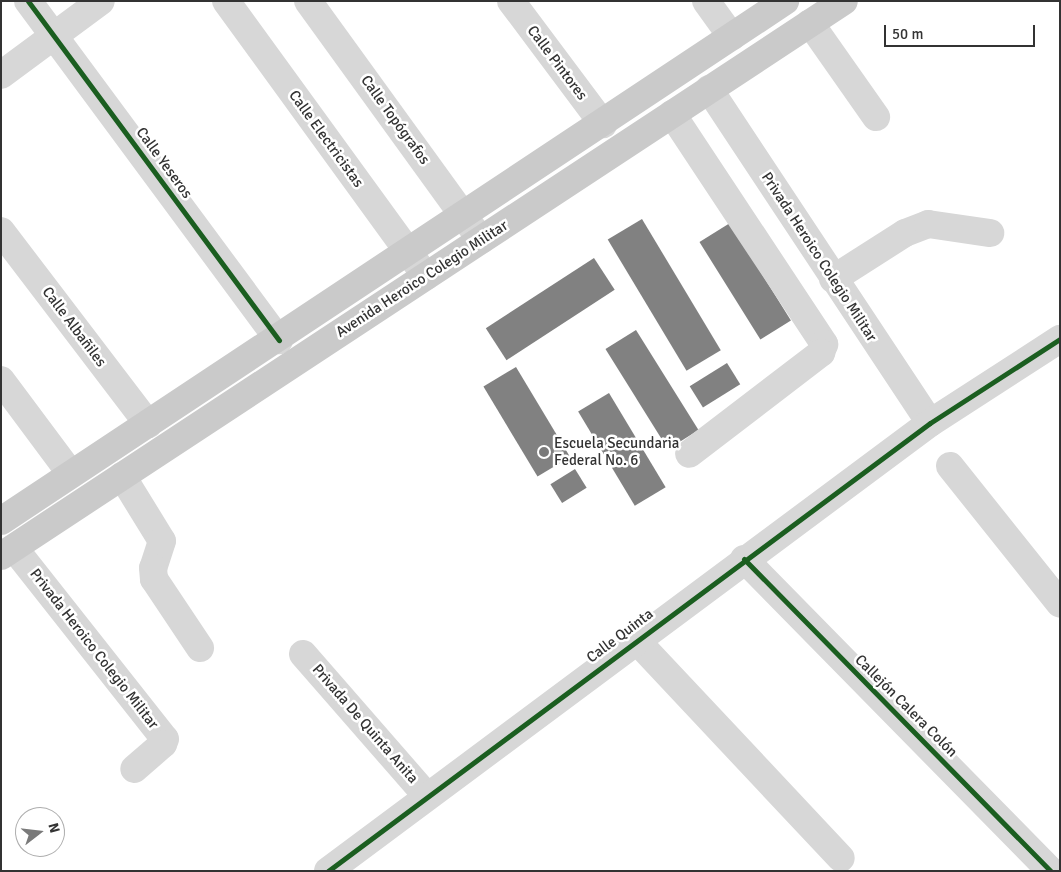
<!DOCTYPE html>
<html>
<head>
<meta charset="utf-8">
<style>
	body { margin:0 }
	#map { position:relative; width:1061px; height:872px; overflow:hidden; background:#fff; font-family:Signika,sans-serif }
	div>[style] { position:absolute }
	.building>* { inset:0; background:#818181; transform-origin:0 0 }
	.minor>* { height:28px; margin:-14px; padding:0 14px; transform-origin:14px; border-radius:14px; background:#d7d7d7 }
	.major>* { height:28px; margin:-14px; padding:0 14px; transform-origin:14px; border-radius:14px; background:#cacaca }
	.cycleway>* { height:5px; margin:-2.5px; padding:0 2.5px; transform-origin:2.5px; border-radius:2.5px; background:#1b5e20 }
	.dots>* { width:14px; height:14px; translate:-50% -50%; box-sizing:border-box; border:2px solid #fff; border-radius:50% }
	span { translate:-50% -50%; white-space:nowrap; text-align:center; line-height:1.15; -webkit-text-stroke:5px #fff; paint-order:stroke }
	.street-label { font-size:15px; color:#333 }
	.poi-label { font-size:15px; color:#333 }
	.left { translate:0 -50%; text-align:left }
	.frame { position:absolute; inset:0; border:2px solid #333; pointer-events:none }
	.north { position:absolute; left:15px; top:807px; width:50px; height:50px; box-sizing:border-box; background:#fff; border:1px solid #adadad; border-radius:50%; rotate:74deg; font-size:14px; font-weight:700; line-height:20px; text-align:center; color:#333 }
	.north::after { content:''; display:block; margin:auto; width:18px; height:22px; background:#7a7a7a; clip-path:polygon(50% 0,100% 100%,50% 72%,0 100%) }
	.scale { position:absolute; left:884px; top:25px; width:151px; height:22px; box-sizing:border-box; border:2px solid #333; border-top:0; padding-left:6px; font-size:15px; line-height:18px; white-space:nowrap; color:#333; -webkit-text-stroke:4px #fff; paint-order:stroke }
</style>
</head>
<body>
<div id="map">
	<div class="building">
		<div style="left:642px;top:219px;width:153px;height:40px;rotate:59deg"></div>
		<div style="left:730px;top:223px;width:115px;height:36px;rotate:58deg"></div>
		<div style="left:594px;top:258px;width:38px;height:129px;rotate:57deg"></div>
		<div style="left:636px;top:330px;width:118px;height:36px;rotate:58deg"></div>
		<div style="left:727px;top:363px;width:25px;height:44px;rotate:58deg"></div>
		<div style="left:516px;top:367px;width:105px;height:38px;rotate:59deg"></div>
		<div style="left:609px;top:393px;width:110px;height:36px;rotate:59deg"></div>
		<div style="left:575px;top:469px;width:22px;height:29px;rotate:58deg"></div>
	</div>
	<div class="minor">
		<div style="left:28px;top:1px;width:422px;rotate:53.5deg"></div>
		<div style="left:226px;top:1px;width:340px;rotate:54deg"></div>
		<div style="left:308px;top:1px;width:295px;rotate:54.1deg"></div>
		<div style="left:511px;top:1px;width:154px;rotate:53.2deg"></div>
		<div style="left:706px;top:1px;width:44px;rotate:54.2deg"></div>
		<div style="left:810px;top:23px;width:115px;rotate:54.9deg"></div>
		<div style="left:1px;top:75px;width:124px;rotate:-36.5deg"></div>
		<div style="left:709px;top:89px;width:400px;rotate:56.5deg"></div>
		<div style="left:672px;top:114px;width:276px;rotate:56.5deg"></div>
		<div style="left:824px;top:344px;width:9px;rotate:108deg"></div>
		<div style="left:821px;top:353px;width:166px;rotate:142.6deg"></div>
		<div style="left:1px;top:231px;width:243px;rotate:52.7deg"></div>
		<div style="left:833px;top:279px;width:85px;rotate:-32.6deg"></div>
		<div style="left:905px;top:233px;width:25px;rotate:-21deg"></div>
		<div style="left:928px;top:224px;width:63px;rotate:8.3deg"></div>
		<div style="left:1px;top:380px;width:117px;rotate:53.3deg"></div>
		<div style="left:950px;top:466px;width:176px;rotate:51.4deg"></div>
		<div style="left:122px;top:476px;width:76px;rotate:58.4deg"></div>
		<div style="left:162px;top:541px;width:28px;rotate:108deg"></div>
		<div style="left:153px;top:568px;width:11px;rotate:85deg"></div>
		<div style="left:154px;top:579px;width:83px;rotate:56.3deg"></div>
		<div style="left:14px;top:548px;width:243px;rotate:51.7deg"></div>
		<div style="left:165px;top:739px;width:5px;rotate:112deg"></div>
		<div style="left:163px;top:744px;width:38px;rotate:139deg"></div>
		<div style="left:744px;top:559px;width:438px;rotate:45.5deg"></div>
		<div style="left:636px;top:640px;width:299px;rotate:46.8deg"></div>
		<div style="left:303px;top:654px;width:187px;rotate:48.9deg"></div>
		<div style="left:328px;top:871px;width:750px;rotate:-36.66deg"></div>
		<div style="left:930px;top:423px;width:155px;rotate:-32.9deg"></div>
	</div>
	<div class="major">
		<div style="left:1px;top:521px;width:941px;rotate:-33.55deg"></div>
		<div style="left:1px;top:556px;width:1009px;rotate:-33.36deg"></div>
	</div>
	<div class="cycleway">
		<div style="left:28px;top:1px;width:422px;rotate:53.5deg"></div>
		<div style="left:744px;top:559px;width:438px;rotate:45.5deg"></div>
		<div style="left:328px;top:871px;width:750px;rotate:-36.66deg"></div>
		<div style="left:930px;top:423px;width:155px;rotate:-32.9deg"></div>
	</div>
	<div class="dots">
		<div style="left:544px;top:452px;background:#7a7a7a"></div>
	</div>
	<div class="street-label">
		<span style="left:557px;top:63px;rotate:53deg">Calle Pintores</span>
		<span style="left:395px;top:120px;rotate:54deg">Calle Topógrafos</span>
		<span style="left:326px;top:139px;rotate:54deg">Calle Electricistas</span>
		<span style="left:164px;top:163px;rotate:54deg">Calle Yeseros</span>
		<span style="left:819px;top:257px;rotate:57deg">Privada Heroico Colegio Militar</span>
		<span style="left:422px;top:279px;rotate:-33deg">Avenida Heroico Colegio Militar</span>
		<span style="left:74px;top:327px;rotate:53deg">Calle Albañiles</span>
		<span style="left:620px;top:636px;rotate:-37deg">Calle Quinta</span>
		<span style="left:94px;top:649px;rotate:52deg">Privada Heroico Colegio Militar</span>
		<span style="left:906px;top:706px;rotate:45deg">Callejón Calera Colón</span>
		<span style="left:365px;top:724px;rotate:49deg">Privada De Quinta Anita</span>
	</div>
	<div class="poi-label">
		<span class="left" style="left:554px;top:452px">Escuela Secundaria<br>Federal No. 6</span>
	</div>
	<div class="frame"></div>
	<div class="north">N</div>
	<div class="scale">50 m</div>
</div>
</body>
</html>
